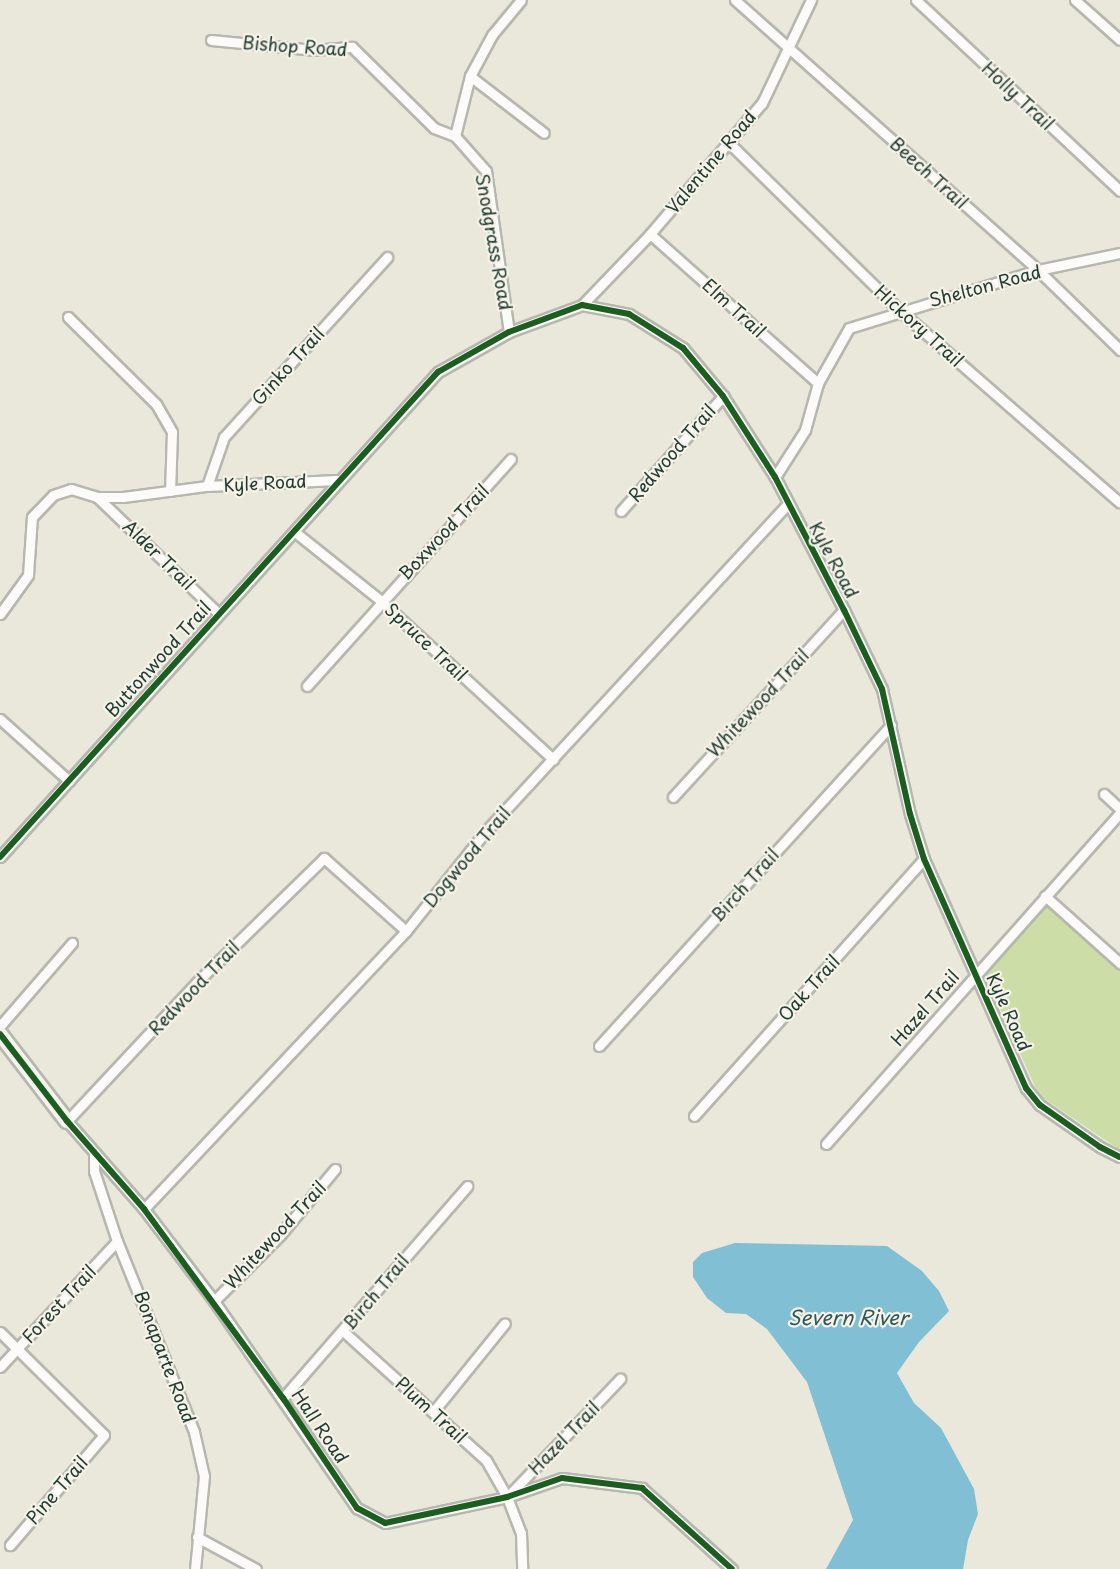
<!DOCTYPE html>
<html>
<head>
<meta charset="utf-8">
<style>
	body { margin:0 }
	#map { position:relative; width:1120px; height:1569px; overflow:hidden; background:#eae7db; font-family:"Playpen Sans",sans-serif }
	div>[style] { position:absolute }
	.green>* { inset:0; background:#ccdda7 }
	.water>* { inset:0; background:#80bfd4 }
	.roads { filter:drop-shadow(2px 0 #b6b7ae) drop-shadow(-2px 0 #b6b7ae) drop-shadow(0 2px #b6b7ae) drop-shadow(0 -2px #b6b7ae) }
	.street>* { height:9px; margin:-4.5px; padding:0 4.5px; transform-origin:4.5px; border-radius:4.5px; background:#fcfbfa }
	.secondary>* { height:14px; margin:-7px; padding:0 7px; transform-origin:7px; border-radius:7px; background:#f6f3ef }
	.cycleway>* { height:6px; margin:-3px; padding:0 3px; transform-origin:3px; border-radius:3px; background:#1b5e20 }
	span { translate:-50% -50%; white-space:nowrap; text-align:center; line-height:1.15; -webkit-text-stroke:4.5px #f7f3e8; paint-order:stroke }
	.street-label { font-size:18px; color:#1f3d34 }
	.water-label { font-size:20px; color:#2c595b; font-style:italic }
</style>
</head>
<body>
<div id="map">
	<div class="green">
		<div style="clip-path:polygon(1046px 902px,1120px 969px,1120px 1150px,1039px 1095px,984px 973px)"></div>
	</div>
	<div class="water">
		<div style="clip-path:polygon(735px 1243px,887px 1246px,922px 1271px,939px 1291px,949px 1311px,919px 1342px,897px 1373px,914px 1403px,941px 1428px,974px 1489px,978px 1514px,968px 1540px,963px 1569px,826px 1569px,853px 1520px,807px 1382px,767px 1329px,746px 1314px,726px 1313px,707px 1298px,693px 1277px,693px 1262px,702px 1253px)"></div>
	</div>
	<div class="roads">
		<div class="street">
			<div style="left:735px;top:0;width:406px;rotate:41.7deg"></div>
			<div style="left:1038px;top:270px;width:115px;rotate:44.3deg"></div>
			<div style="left:916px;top:0;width:279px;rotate:43.1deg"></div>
			<div style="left:1075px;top:0;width:60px;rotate:41.6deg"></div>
			<div style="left:211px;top:40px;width:103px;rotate:5.5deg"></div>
			<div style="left:314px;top:50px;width:38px;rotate:-5deg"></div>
			<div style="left:352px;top:47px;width:115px;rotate:44.6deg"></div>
			<div style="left:434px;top:128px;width:22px;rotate:21deg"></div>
			<div style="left:455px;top:136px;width:47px;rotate:48.5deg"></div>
			<div style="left:486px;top:171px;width:163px;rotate:81.9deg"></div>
			<div style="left:470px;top:76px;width:93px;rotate:37.6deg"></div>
			<div style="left:455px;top:136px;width:62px;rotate:-76deg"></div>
			<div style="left:470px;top:76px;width:47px;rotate:-61.8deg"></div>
			<div style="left:492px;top:35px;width:45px;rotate:-50.4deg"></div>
			<div style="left:726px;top:140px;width:243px;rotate:44.5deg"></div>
			<div style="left:899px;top:310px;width:293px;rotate:41.1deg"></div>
			<div style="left:650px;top:234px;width:225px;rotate:41.6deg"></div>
			<div style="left:582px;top:305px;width:98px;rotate:-46.2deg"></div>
			<div style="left:650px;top:234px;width:172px;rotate:-49.5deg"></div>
			<div style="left:762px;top:103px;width:114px;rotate:-64.6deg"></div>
			<div style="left:68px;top:317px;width:124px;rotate:44.7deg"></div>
			<div style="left:156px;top:404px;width:32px;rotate:60deg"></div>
			<div style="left:172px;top:432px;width:59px;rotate:91.9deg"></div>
			<div style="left:775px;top:477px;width:56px;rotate:-57.4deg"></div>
			<div style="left:805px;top:430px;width:49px;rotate:-74.5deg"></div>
			<div style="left:818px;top:383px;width:63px;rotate:-60.6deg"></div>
			<div style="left:849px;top:328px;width:198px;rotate:-17.1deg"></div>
			<div style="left:1038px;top:270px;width:84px;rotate:-11.7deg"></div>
			<div style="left:207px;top:486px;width:52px;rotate:-70.9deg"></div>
			<div style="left:224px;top:437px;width:243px;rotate:-47.8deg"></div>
			<div style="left:97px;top:497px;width:169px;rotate:43.8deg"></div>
			<div style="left:621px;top:511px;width:154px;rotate:-48.4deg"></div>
			<div style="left:295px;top:532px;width:110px;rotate:38.7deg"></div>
			<div style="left:381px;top:601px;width:234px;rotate:42.6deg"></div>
			<div style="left:0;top:614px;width:48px;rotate:-54.3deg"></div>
			<div style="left:28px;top:575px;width:58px;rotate:-86.1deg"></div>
			<div style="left:32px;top:517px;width:30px;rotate:-46deg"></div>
			<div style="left:53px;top:495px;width:19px;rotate:-18deg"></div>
			<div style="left:71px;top:489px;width:27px;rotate:17deg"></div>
			<div style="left:97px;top:497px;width:26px"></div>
			<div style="left:123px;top:497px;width:85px;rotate:-7.5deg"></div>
			<div style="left:207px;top:486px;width:130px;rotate:-2.6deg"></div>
			<div style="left:307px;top:686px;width:305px;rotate:-48.1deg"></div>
			<div style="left:0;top:719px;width:93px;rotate:41.9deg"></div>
			<div style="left:1104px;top:794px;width:22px;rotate:43deg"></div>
			<div style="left:673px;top:797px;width:253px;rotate:-47.6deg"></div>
			<div style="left:0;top:857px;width:654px;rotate:-47.92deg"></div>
			<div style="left:438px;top:372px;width:81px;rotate:-29.4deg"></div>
			<div style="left:509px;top:332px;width:78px;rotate:-20.3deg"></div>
			<div style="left:582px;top:305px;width:48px;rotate:10.8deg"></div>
			<div style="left:629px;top:314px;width:64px;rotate:32.2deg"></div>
			<div style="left:683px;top:348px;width:62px;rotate:50.2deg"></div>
			<div style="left:723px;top:396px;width:96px;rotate:57.3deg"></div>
			<div style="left:775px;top:477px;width:150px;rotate:62.6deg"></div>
			<div style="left:844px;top:610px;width:88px;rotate:64.3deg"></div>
			<div style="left:882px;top:689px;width:128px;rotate:77.4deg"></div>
			<div style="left:910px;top:814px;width:47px;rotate:72.7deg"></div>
			<div style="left:924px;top:859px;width:251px;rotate:66deg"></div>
			<div style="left:1026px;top:1088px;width:22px;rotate:51deg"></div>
			<div style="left:1040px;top:1105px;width:73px;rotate:35deg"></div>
			<div style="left:1100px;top:1147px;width:22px;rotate:27deg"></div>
			<div style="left:1045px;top:896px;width:101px;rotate:41.8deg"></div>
			<div style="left:406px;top:931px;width:110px;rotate:-138.3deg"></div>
			<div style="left:324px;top:858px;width:177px;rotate:135.7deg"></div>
			<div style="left:197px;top:982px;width:190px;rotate:133.1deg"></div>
			<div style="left:67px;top:1121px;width:117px;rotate:48.8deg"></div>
			<div style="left:144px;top:1209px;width:116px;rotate:52.7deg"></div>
			<div style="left:214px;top:1301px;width:252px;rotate:55.4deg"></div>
			<div style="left:357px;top:1508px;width:32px;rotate:28deg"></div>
			<div style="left:385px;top:1523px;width:125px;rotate:-12deg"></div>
			<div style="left:507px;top:1497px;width:58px;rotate:-19.1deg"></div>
			<div style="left:562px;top:1478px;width:81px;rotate:7.1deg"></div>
			<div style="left:642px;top:1488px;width:121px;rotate:42deg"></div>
			<div style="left:0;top:1026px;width:110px;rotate:-49.1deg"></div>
			<div style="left:599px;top:1046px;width:434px;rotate:-47.7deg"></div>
			<div style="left:694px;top:1116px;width:345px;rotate:-48.2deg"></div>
			<div style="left:826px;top:1144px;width:443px;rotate:-48.4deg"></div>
			<div style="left:94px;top:1152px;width:19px;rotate:90deg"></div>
			<div style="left:94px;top:1171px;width:74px;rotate:71.8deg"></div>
			<div style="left:117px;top:1241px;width:206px;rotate:68deg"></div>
			<div style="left:194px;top:1432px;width:45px;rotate:77.2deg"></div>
			<div style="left:204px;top:1476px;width:93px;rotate:95.5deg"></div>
			<div style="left:144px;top:1209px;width:382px;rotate:-46.7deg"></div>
			<div style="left:406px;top:931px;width:127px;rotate:-51.4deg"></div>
			<div style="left:485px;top:832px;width:445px;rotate:-47.3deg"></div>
			<div style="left:214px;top:1301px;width:93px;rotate:-45deg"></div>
			<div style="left:280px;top:1235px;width:86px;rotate:-50.2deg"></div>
			<div style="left:343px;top:1331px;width:193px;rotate:42.1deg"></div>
			<div style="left:486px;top:1460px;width:43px;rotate:60.4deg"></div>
			<div style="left:507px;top:1497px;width:39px;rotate:69deg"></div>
			<div style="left:521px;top:1533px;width:36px;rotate:88deg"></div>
			<div style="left:0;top:1332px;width:146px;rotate:44.7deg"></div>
			<div style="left:104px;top:1435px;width:145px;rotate:130.5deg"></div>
			<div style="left:0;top:1367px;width:172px;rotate:-47.1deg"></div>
			<div style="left:283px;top:1398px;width:281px;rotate:-49deg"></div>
			<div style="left:433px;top:1412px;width:114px;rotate:-51deg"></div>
			<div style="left:509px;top:1495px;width:161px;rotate:-46.3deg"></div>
			<div style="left:197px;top:1537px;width:67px;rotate:28.5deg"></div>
		</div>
		<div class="secondary">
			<div style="left:0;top:1034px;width:110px;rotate:52.4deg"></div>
		</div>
	</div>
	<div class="cycleway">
		<div style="left:0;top:857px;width:654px;rotate:-47.92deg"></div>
		<div style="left:438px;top:372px;width:81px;rotate:-29.4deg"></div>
		<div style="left:509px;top:332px;width:78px;rotate:-20.3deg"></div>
		<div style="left:582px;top:305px;width:48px;rotate:10.8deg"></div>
		<div style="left:629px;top:314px;width:64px;rotate:32.2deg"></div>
		<div style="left:683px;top:348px;width:62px;rotate:50.2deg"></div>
		<div style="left:723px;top:396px;width:96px;rotate:57.3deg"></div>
		<div style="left:775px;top:477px;width:150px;rotate:62.6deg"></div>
		<div style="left:844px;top:610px;width:88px;rotate:64.3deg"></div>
		<div style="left:882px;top:689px;width:128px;rotate:77.4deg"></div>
		<div style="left:910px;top:814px;width:47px;rotate:72.7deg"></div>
		<div style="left:924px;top:859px;width:251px;rotate:66deg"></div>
		<div style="left:1026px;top:1088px;width:22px;rotate:51deg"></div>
		<div style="left:1040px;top:1105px;width:73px;rotate:35deg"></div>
		<div style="left:1100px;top:1147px;width:22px;rotate:27deg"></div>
		<div style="left:0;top:1034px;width:110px;rotate:52.4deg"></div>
		<div style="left:67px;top:1121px;width:117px;rotate:48.8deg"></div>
		<div style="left:144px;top:1209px;width:235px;rotate:53.7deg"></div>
		<div style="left:283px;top:1398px;width:133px;rotate:56.1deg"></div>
		<div style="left:357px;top:1508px;width:32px;rotate:28deg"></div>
		<div style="left:385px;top:1523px;width:125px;rotate:-12deg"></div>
		<div style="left:507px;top:1497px;width:58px;rotate:-19.1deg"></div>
		<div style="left:562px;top:1478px;width:81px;rotate:7.1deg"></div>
		<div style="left:642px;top:1488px;width:121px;rotate:42deg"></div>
	</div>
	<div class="street-label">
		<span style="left:295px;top:46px;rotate:4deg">Bishop Road</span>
		<span style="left:1018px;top:96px;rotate:43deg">Holly Trail</span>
		<span style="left:711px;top:162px;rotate:-50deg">Valentine Road</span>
		<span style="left:929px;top:173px;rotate:42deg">Beech Trail</span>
		<span style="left:494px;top:242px;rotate:80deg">Snodgrass Road</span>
		<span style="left:985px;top:286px;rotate:-15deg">Shelton Road</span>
		<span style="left:734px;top:308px;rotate:42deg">Elm Trail</span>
		<span style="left:919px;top:326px;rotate:42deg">Hickory Trail</span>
		<span style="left:288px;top:366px;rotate:-48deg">Ginko Trail</span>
		<span style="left:672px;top:453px;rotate:-49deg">Redwood Trail</span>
		<span style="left:265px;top:483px;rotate:-3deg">Kyle Road</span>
		<span style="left:444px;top:532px;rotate:-47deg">Boxwood Trail</span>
		<span style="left:159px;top:555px;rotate:44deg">Alder Trail</span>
		<span style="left:834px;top:560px;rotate:62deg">Kyle Road</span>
		<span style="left:426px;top:642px;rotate:43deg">Spruce Trail</span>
		<span style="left:158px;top:659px;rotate:-48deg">Buttonwood Trail</span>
		<span style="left:758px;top:703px;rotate:-47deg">Whitewood Trail</span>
		<span style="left:467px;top:857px;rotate:-50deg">Dogwood Trail</span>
		<span style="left:745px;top:885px;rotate:-48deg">Birch Trail</span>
		<span style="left:194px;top:988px;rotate:-46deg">Redwood Trail</span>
		<span style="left:809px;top:988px;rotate:-48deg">Oak Trail</span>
		<span style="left:925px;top:1008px;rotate:-49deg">Hazel Trail</span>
		<span style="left:1009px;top:1012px;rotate:66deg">Kyle Road</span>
		<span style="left:275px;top:1235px;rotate:-47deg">Whitewood Trail</span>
		<span style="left:376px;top:1292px;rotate:-50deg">Birch Trail</span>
		<span style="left:59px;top:1304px;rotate:-47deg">Forest Trail</span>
		<span style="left:165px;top:1357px;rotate:69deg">Bonaparte Road</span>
		<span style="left:431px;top:1410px;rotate:42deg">Plum Trail</span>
		<span style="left:320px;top:1426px;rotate:56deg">Hall Road</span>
		<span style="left:564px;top:1438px;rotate:-46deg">Hazel Trail</span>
		<span style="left:57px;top:1490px;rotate:-49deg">Pine Trail</span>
	</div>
	<div class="water-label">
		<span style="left:848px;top:1317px">Severn River</span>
	</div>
</div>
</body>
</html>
